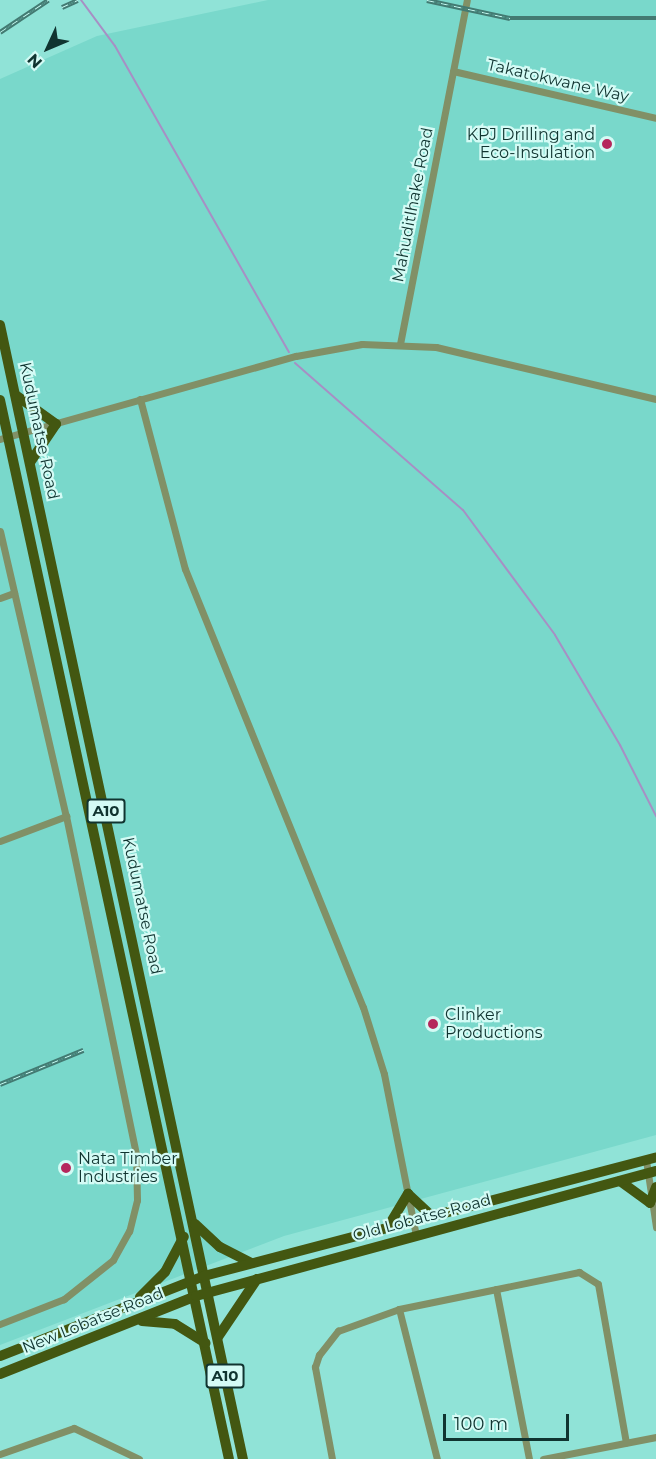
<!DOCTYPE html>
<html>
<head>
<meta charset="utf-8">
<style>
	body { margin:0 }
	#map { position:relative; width:656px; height:1459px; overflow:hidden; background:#90e3d7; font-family:Montserrat,sans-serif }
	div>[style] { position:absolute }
	.built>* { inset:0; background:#79d8cb }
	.stream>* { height:2px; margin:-1px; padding:0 1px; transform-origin:1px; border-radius:1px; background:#a78fc4 }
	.minor>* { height:7px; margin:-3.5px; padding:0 3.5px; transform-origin:3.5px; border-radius:3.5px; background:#819066 }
	.primary>* { height:10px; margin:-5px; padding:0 5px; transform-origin:5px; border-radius:5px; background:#435711 }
	.rail>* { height:4.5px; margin-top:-2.25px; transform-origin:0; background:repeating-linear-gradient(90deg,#d4fbf5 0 7px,#437a72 0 14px); box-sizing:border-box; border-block:2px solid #437a72 }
	.dots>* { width:16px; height:16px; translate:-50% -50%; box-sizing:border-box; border:3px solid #d4fbf5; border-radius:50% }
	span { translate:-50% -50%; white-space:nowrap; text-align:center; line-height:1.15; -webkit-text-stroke:4.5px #d4fbf5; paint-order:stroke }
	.shield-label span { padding:2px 4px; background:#d4fbf5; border:2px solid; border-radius:4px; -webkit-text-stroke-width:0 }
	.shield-label { font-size:15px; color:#103430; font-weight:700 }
	.street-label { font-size:16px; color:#103430 }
	.poi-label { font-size:16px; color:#103430 }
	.right { translate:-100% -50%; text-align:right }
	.left { translate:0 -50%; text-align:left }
	.north { position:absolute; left:18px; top:18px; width:60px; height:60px; -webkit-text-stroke:4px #d4fbf5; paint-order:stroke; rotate:226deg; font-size:16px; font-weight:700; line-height:24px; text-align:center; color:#103430 }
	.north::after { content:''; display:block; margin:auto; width:21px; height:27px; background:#103430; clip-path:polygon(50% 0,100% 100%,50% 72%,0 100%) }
	.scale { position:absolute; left:443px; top:1414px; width:126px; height:27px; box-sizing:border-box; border:3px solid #103430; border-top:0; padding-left:8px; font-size:18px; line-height:21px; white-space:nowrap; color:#103430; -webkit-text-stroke:4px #d4fbf5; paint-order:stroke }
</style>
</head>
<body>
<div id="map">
	<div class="built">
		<div style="clip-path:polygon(268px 0,656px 0,656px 1135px,284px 1236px,0 1345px,0 79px,97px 36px)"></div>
	</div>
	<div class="stream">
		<div style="left:81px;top:0;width:57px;rotate:53.5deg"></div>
		<div style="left:115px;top:46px;width:352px;rotate:60.4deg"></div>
		<div style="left:295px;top:363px;width:223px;rotate:41.2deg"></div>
		<div style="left:463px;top:510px;width:155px;rotate:53.6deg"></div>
		<div style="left:555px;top:635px;width:128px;rotate:59.4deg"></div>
		<div style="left:620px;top:745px;width:80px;rotate:63.1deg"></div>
	</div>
	<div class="minor">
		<div style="left:453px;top:71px;width:208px;rotate:13deg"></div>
		<div style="left:400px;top:344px;width:350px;rotate:-79deg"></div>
		<div style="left:140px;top:399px;width:176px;rotate:75.2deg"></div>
		<div style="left:185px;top:569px;width:473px;rotate:67.9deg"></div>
		<div style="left:363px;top:1007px;width:70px;rotate:72.6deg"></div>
		<div style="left:384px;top:1074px;width:164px;rotate:78.8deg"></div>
		<div style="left:0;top:439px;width:307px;rotate:-15.7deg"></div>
		<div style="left:296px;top:356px;width:67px;rotate:-10.3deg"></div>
		<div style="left:362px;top:344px;width:74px;rotate:2.3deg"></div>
		<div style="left:436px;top:347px;width:226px;rotate:13.3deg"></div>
		<div style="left:0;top:531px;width:293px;rotate:77deg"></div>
		<div style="left:66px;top:816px;width:346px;rotate:78.3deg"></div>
		<div style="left:136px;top:1155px;width:45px;rotate:88.7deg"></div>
		<div style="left:137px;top:1200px;width:32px;rotate:104deg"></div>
		<div style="left:129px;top:1231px;width:33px;rotate:119deg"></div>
		<div style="left:113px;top:1260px;width:63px;rotate:141.5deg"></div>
		<div style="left:64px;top:1299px;width:69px;rotate:158.7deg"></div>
		<div style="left:0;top:598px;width:15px;rotate:-20deg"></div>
		<div style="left:0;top:841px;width:71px;rotate:-20.7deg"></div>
		<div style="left:646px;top:1160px;width:68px;rotate:81.5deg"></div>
		<div style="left:496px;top:1289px;width:173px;rotate:79deg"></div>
		<div style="left:399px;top:1309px;width:155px;rotate:75.8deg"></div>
		<div style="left:0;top:1454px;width:78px;rotate:-19.4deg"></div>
		<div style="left:74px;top:1428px;width:72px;rotate:25.5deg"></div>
		<div style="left:332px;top:1459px;width:94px;rotate:-100.5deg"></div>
		<div style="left:315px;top:1367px;width:13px;rotate:-72deg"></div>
		<div style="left:319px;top:1355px;width:31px;rotate:-52deg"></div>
		<div style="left:338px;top:1331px;width:65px;rotate:-19.8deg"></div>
		<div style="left:399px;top:1309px;width:184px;rotate:-11.6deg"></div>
		<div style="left:579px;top:1272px;width:22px;rotate:32deg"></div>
		<div style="left:598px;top:1284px;width:161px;rotate:80deg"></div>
		<div style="left:543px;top:1459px;width:115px;rotate:-11deg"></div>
	</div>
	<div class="primary">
		<div style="left:0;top:325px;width:1160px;rotate:77.91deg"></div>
		<div style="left:17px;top:396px;width:48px;rotate:35.7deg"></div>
		<div style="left:56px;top:424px;width:45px;rotate:124deg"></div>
		<div style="left:0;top:400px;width:1083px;rotate:77.8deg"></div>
		<div style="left:620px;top:1181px;width:37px;rotate:36deg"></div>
		<div style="left:650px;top:1203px;width:17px;rotate:-69deg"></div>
		<div style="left:195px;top:1224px;width:34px;rotate:43deg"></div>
		<div style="left:220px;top:1247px;width:35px;rotate:27deg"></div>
		<div style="left:388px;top:1227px;width:39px;rotate:-59deg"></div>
		<div style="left:408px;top:1194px;width:33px;rotate:43deg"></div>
		<div style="left:140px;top:1297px;width:35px;rotate:-45deg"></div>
		<div style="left:165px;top:1272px;width:40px;rotate:-62deg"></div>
		<div style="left:142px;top:1321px;width:33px;rotate:5deg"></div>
		<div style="left:175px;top:1324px;width:36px;rotate:32deg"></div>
		<div style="left:218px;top:1337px;width:70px;rotate:-56.1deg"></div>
		<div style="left:0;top:1356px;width:219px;rotate:-21.4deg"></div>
		<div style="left:204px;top:1276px;width:467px;rotate:-14.7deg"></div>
		<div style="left:0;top:1374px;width:211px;rotate:-21.7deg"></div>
		<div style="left:196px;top:1296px;width:477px;rotate:-15.2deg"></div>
	</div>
	<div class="rail">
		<div style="left:427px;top:0;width:85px;rotate:12.2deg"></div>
		<div style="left:510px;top:18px;width:146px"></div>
		<div style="left:62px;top:7px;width:17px;rotate:-24deg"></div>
		<div style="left:0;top:32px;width:58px;rotate:-33.7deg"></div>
		<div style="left:0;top:1084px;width:90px;rotate:-22.3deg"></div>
	</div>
	<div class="dots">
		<div style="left:607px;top:144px;background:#b5275c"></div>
		<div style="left:433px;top:1024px;background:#b5275c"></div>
		<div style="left:66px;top:1168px;background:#b5275c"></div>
	</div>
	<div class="shield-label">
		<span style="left:106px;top:811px">A10</span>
		<span style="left:225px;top:1376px">A10</span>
	</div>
	<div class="street-label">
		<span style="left:558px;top:81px;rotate:13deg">Takatokwane Way</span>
		<span style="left:413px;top:205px;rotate:-79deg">Mahuditlhake Road</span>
		<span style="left:39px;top:431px;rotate:78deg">Kudumatse Road</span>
		<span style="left:142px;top:906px;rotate:78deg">Kudumatse Road</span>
		<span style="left:422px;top:1218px;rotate:-15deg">Old Lobatse Road</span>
		<span style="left:93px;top:1321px;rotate:-22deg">New Lobatse Road</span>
	</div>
	<div class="poi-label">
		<span class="right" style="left:595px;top:144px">KPJ Drilling and<br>Eco-Insulation</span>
		<span class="left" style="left:445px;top:1024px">Clinker<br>Productions</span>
		<span class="left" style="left:78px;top:1168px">Nata Timber<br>Industries</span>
	</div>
	<div class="north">N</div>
	<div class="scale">100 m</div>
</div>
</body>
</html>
